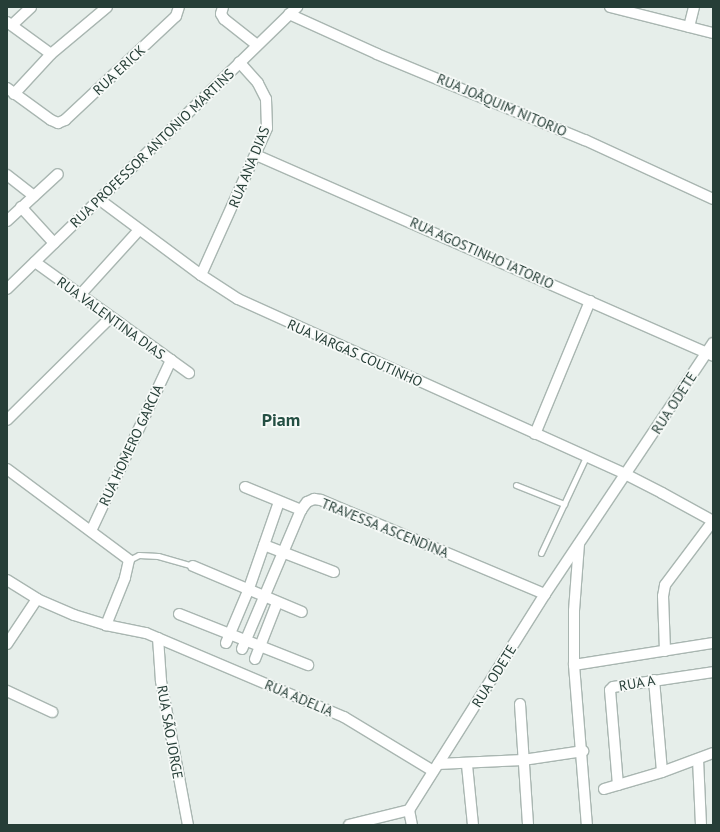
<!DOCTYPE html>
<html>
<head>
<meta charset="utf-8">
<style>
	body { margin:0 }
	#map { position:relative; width:720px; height:832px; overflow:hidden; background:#e6eeea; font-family:"PT Sans",sans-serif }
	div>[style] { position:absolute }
	.roads { filter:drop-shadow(1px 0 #a9b6b1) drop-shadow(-1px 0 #a9b6b1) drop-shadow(0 1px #a9b6b1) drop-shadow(0 -1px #a9b6b1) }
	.lane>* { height:5px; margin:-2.5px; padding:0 2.5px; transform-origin:2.5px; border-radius:2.5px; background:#fff }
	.street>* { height:10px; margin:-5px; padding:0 5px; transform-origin:5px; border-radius:5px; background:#fff }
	span { translate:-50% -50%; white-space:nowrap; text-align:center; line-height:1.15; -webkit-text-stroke:3.5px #f7faf8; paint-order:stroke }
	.street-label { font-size:14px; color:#263e37 }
	.district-label { font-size:18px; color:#244f43; font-weight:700 }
	.frame { position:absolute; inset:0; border:8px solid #263e37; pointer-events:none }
</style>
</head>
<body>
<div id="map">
	<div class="roads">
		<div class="lane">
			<div style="left:516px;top:485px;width:52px;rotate:21.6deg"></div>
			<div style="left:541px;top:553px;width:106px;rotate:-64.9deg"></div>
			<div style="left:129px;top:560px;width:11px;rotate:-27deg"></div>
			<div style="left:139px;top:555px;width:19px;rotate:3deg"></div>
			<div style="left:158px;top:556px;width:36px;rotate:16deg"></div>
		</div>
		<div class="street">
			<div style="left:223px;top:7px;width:7px;rotate:106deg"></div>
			<div style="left:221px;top:14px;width:6px;rotate:59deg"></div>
			<div style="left:224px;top:19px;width:42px;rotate:38.2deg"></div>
			<div style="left:610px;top:7px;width:106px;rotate:14.2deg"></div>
			<div style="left:289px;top:14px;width:97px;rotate:24.4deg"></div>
			<div style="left:377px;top:54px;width:225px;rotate:22.5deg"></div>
			<div style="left:585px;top:140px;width:141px;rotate:24.7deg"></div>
			<div style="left:7px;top:22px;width:54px;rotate:36deg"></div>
			<div style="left:12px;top:25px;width:26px;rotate:-43deg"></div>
			<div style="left:689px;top:27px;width:21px;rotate:-76deg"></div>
			<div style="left:7px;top:88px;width:54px;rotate:36deg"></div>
			<div style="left:51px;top:120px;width:8px;rotate:23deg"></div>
			<div style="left:58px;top:123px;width:8px;rotate:-23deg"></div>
			<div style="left:65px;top:120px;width:152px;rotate:-43.1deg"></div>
			<div style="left:176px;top:16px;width:9px;rotate:-72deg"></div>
			<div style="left:14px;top:94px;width:54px;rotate:-47.2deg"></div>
			<div style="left:51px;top:54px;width:73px;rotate:-40deg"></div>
			<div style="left:256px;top:155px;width:499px;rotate:23.7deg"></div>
			<div style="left:7px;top:175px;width:34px;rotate:38deg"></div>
			<div style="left:100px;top:200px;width:126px;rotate:36.6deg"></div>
			<div style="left:201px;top:275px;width:44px;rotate:33deg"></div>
			<div style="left:238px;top:299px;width:427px;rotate:24.3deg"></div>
			<div style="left:627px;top:475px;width:39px;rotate:27deg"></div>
			<div style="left:662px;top:493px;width:58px;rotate:28.8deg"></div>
			<div style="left:713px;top:521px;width:80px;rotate:126.9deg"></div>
			<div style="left:665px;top:585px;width:11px;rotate:100deg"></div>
			<div style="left:663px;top:596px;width:55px;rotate:87.9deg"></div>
			<div style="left:21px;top:207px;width:49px;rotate:47.5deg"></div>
			<div style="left:7px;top:221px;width:69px;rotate:-42.7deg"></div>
			<div style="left:35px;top:262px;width:190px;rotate:35.8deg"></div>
			<div style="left:201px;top:275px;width:161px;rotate:-65.8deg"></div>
			<div style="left:267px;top:128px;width:29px;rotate:-92deg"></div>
			<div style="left:266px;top:99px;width:18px;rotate:-117deg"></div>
			<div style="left:258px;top:83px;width:28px;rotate:-132deg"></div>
			<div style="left:7px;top:289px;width:405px;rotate:-44.2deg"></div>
			<div style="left:80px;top:295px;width:88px;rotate:-47.8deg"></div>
			<div style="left:7px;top:420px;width:145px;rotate:-44.7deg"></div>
			<div style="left:535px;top:434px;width:144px;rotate:-67.5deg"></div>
			<div style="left:7px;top:469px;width:152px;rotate:36.7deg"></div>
			<div style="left:129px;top:560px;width:18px;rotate:103deg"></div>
			<div style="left:125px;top:578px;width:51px;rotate:112deg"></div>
			<div style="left:245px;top:487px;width:61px;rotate:22.3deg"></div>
			<div style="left:91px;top:531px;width:189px;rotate:-64.9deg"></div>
			<div style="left:579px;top:544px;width:67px;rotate:94.3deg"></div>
			<div style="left:574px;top:611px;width:54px;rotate:90deg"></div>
			<div style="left:574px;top:665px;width:161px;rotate:85.4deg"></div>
			<div style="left:264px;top:545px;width:75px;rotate:21.1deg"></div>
			<div style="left:193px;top:566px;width:118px;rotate:22.9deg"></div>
			<div style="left:7px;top:580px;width:36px;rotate:32deg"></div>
			<div style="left:37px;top:599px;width:40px;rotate:23.4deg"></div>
			<div style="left:74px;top:615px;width:34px;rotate:17deg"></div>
			<div style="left:106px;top:625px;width:41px;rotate:11.3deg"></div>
			<div style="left:146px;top:633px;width:215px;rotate:23deg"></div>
			<div style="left:344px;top:717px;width:104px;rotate:31.2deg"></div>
			<div style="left:179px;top:614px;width:139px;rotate:21.6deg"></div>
			<div style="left:158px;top:638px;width:43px;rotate:86deg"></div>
			<div style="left:161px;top:681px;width:147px;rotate:79.4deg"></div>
			<div style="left:226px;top:643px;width:56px;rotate:-67.1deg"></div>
			<div style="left:248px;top:591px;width:94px;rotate:-70.8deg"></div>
			<div style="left:7px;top:644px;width:54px;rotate:-56.3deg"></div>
			<div style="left:242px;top:649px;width:151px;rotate:-67deg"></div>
			<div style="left:301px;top:510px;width:10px;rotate:-53deg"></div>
			<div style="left:307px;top:502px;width:8px;rotate:-23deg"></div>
			<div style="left:314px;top:499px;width:7px;rotate:8deg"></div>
			<div style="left:321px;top:500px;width:243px;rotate:22.8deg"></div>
			<div style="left:255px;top:659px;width:60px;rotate:-68.6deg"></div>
			<div style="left:574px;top:665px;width:141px;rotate:-9deg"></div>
			<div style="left:654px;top:680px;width:92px;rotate:85deg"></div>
			<div style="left:7px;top:691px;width:50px;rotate:25deg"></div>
			<div style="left:520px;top:704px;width:121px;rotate:86.2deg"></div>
			<div style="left:698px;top:759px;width:66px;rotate:87.4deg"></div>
			<div style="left:438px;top:764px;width:85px;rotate:-2.7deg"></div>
			<div style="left:523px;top:760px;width:61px;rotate:-8.5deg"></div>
			<div style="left:467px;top:765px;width:60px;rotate:84.3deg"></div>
			<div style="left:618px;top:785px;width:95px;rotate:-94.8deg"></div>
			<div style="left:610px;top:690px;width:4px;rotate:-45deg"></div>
			<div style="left:613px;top:687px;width:101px;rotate:-8.5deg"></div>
			<div style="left:604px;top:789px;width:60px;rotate:-16.3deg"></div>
			<div style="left:662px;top:772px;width:54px;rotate:-20.4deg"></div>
			<div style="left:409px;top:810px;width:255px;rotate:-57.8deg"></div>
			<div style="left:545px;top:594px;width:302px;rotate:-56.2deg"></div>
			<div style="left:409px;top:810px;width:15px;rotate:79deg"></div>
			<div style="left:349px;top:825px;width:62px;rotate:-14deg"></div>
		</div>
	</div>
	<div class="street-label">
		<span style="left:119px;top:70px;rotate:-43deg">RUA ERICK</span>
		<span style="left:502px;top:105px;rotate:23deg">RUA JOÃQUIM NITORIO</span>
		<span style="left:152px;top:148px;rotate:-44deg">RUA PROFESSOR ANTONIO MARTINS</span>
		<span style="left:249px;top:167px;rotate:-68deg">RUA ANA DIAS</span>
		<span style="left:482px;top:253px;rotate:24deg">RUA AGOSTINHO IATORIO</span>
		<span style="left:111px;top:318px;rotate:36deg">RUA VALENTINA DIAS</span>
		<span style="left:355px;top:353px;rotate:24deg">RUA VARGAS COUTINHO</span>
		<span style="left:674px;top:403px;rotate:-57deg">RUA ODETE</span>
		<span style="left:131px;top:445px;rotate:-65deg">RUA HOMERO GARCIA</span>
		<span style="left:385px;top:528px;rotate:22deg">TRAVESSA ASCENDINA</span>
		<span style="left:494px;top:676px;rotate:-58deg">RUA ODETE</span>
		<span style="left:637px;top:683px;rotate:-10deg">RUA A</span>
		<span style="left:299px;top:698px;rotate:23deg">RUA ADELIA</span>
		<span style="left:170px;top:732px;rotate:80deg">RUA SÃO JORGE</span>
	</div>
	<div class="district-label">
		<span style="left:281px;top:420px">Piam</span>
	</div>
	<div class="frame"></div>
</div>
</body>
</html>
